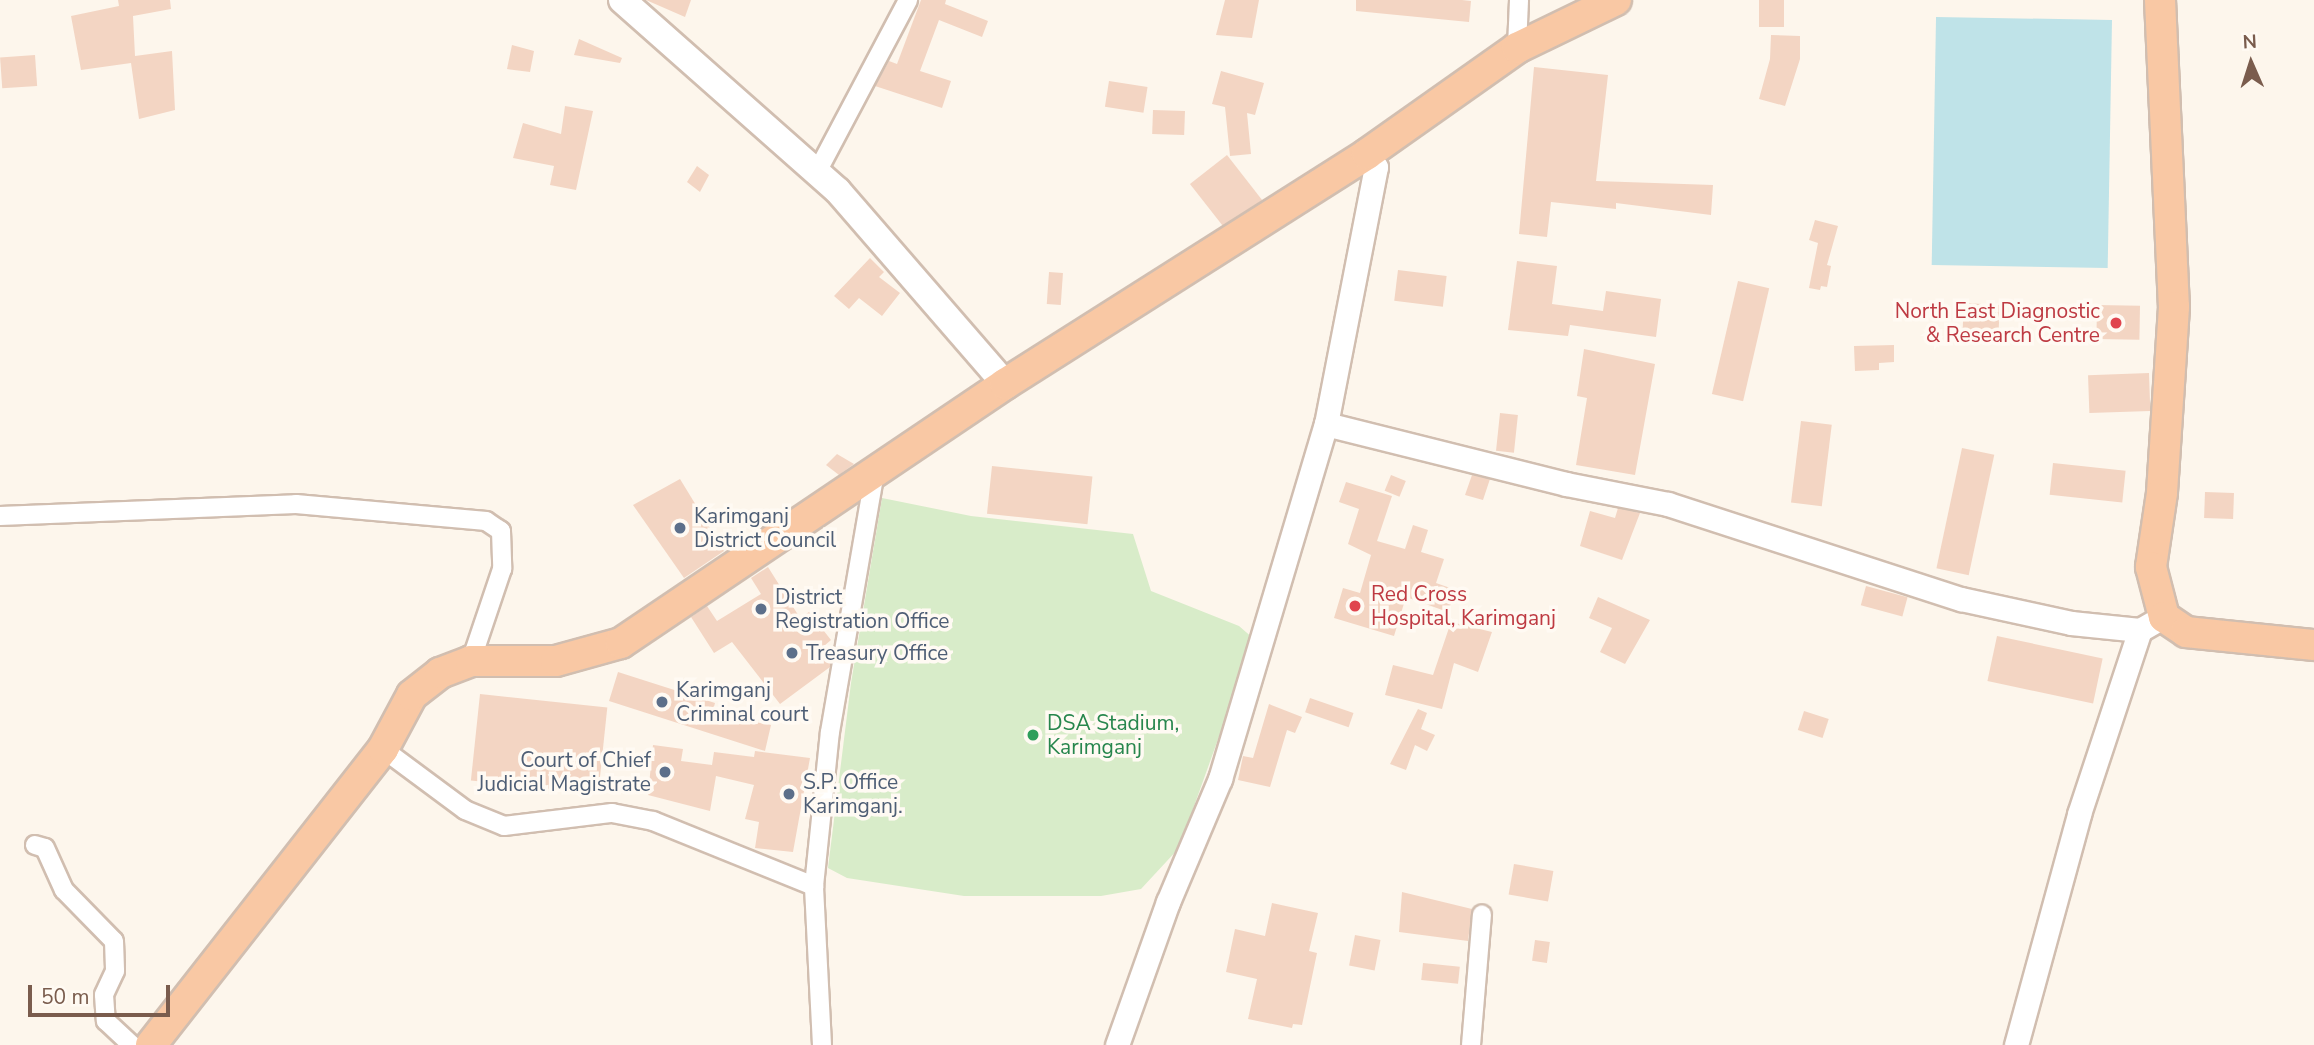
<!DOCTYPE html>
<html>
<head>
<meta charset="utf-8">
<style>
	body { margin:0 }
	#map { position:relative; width:2314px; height:1045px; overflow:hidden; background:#fdf6ec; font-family:"Nunito Sans",sans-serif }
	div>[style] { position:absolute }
	.green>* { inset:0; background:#d8ecc9 }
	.water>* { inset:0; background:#bfe3e8; transform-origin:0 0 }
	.building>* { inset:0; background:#f3d5c3; transform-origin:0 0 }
	.roads { filter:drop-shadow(2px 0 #d1beb0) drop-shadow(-2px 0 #d1beb0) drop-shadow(0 2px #d1beb0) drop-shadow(0 -2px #d1beb0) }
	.minor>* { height:18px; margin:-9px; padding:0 9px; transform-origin:9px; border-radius:9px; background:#fff }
	.tertiary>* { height:23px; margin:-11.5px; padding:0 11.5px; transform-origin:11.5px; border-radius:11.5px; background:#fff }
	.secondary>* { height:26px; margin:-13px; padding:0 13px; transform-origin:13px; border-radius:13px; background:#fff }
	.trunk>* { height:30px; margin:-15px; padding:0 15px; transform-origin:15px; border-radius:15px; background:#f9c8a4 }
	.dots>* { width:19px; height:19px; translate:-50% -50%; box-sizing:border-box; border:4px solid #fffaf3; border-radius:50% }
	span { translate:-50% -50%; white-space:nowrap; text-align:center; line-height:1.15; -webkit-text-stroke:7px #fffaf3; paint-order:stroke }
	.health-label { font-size:21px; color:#be3a42 }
	.right { translate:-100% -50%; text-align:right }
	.left { translate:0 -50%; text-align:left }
	.service-label { font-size:21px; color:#4e5e75 }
	.leisure-label { font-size:21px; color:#27864d }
	.north { position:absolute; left:2216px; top:28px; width:70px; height:70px; -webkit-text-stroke:5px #fffaf3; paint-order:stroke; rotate:357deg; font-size:19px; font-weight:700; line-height:28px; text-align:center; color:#7a5c4d }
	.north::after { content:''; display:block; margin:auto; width:24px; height:32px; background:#7a5c4d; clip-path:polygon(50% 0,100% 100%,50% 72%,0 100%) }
	.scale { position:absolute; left:28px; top:985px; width:142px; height:32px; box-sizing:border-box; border:4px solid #7a5c4d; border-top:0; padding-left:9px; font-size:21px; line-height:24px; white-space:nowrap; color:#7a5c4d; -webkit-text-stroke:5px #fffaf3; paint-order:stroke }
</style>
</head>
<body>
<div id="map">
	<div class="green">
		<div style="clip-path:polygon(882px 498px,971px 516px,1133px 534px,1151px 591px,1239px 626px,1254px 639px,1179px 848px,1141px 889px,1101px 896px,964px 896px,847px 878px,828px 868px,851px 683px)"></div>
	</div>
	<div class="water">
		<div style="left:2112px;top:20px;width:248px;height:176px;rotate:91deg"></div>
	</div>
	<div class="building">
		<div style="clip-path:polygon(118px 0,170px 0,171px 9px,133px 16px,135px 56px,172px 51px,175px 110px,139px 119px,131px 63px,81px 70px,71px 16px,119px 6px)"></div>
		<div style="clip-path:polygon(646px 0,691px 0,685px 17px)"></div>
		<div style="clip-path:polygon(921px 0,946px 0,945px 4px,988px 21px,982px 37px,939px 20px,920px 71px,951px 81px,942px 108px,875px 86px,889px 61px,897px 64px)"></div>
		<div style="clip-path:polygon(1225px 0,1259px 0,1252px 38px,1216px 35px)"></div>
		<div style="clip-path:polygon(1356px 0,1462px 0,1471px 1px,1469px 22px,1356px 11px)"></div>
		<div style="left:1759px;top:0;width:25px;height:27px"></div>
		<div style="clip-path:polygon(1771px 35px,1800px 36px,1800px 59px,1785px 106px,1759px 99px,1770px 59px)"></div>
		<div style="clip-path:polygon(579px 39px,622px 58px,620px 63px,574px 55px)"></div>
		<div style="clip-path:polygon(512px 45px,534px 51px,530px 72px,507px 69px)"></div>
		<div style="left:35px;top:55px;width:31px;height:35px;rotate:86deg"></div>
		<div style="clip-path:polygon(1534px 67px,1608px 75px,1596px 181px,1713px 185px,1711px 215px,1616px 203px,1616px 209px,1551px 202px,1547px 237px,1519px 234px)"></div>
		<div style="clip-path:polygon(1221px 71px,1264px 83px,1255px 115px,1247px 113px,1251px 154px,1230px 156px,1225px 107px,1212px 104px)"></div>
		<div style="left:1109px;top:81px;width:39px;height:26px;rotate:9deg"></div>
		<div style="clip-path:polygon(565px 106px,593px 111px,576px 190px,550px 185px,554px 166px,513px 158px,523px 123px,561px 134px)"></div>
		<div style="left:1153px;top:110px;width:32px;height:24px;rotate:2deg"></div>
		<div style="left:1227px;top:155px;width:57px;height:47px;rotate:52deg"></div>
		<div style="clip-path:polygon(697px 166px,709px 175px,700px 192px,687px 182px)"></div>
		<div style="clip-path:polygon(1815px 220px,1838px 226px,1827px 265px,1831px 266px,1827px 287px,1821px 286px,1820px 290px,1809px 288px,1818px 243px,1809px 240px)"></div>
		<div style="clip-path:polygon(870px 258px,884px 272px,879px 277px,900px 293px,882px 316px,859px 298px,849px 309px,834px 296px)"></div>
		<div style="clip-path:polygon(1517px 261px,1557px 266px,1552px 304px,1603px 311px,1606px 291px,1661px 299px,1656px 337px,1570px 325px,1568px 336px,1508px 330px)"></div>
		<div style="left:1398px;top:270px;width:49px;height:31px;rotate:7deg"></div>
		<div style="left:1049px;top:272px;width:14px;height:32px;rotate:4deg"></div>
		<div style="left:1738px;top:281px;width:32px;height:116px;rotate:13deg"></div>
		<div style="left:1964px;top:303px;width:36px;height:31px;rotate:3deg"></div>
		<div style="left:2097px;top:305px;width:43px;height:34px;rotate:1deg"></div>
		<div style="clip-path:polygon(1894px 345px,1894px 362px,1879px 363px,1879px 370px,1855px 371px,1854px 346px)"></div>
		<div style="clip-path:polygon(1584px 349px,1655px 364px,1635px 475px,1576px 465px,1587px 398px,1577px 396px)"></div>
		<div style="left:2149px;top:373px;width:38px;height:61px;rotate:88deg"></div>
		<div style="left:1500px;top:413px;width:18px;height:38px;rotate:6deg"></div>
		<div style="left:1801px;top:421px;width:31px;height:82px;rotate:7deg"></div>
		<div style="left:1962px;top:448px;width:33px;height:123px;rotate:12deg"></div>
		<div style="clip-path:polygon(837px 454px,854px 464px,839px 475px,826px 465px)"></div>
		<div style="left:2053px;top:463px;width:73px;height:32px;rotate:6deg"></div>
		<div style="left:992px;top:466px;width:101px;height:48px;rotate:6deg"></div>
		<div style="left:1391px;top:475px;width:16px;height:17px;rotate:22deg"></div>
		<div style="clip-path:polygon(1472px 475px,1490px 479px,1483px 500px,1465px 495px)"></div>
		<div style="clip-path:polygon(680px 479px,724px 551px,684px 578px,633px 505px)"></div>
		<div style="clip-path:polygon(1346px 482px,1392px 496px,1377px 541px,1405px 549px,1413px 525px,1428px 530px,1421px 552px,1444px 559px,1436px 583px,1456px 590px,1448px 612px,1406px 597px,1394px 636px,1334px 618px,1343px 588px,1360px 593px,1371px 555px,1348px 544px,1359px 509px,1339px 502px)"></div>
		<div style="left:2205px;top:492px;width:29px;height:26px;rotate:2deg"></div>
		<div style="clip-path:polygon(1618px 508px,1640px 513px,1622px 560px,1580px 546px,1590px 511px,1615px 518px)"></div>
		<div style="clip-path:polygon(768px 567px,800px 618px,809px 612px,831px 640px,824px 646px,831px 656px,830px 667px,780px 704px,732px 642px,714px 653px,691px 617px,707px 606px,717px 621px,761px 594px,751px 578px)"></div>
		<div style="left:1866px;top:586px;width:43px;height:20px;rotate:15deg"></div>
		<div style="clip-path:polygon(1598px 597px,1650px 620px,1625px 664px,1600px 652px,1612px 628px,1589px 618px)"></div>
		<div style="clip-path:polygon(1451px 622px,1492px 632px,1478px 672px,1454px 663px,1442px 709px,1385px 695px,1393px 665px,1433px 675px)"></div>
		<div style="left:1997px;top:636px;width:108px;height:46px;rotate:12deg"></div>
		<div style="clip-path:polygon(618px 672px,715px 703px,712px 714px,771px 725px,765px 751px,609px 701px)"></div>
		<div style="left:480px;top:694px;width:128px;height:87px;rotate:6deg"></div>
		<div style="left:1310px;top:698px;width:46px;height:15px;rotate:19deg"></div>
		<div style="clip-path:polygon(1269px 704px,1302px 717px,1295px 733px,1287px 730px,1270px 787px,1238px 780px,1243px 756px,1253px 758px)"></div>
		<div style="clip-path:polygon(1418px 709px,1427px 713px,1421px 729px,1435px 735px,1427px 751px,1415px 745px,1406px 770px,1390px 764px)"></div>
		<div style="left:1804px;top:711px;width:26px;height:20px;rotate:18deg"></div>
		<div style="clip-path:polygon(653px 745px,683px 749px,681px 761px,712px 765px,714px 752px,754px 757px,755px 751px,810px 758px,793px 852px,755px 848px,759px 822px,745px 819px,754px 785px,716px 776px,710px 811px,648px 795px)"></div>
		<div style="left:1514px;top:864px;width:40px;height:31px;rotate:10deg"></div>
		<div style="clip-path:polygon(1402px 892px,1472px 909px,1468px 941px,1399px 932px)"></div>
		<div style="clip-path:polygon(1272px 903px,1318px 913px,1309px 951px,1317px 953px,1302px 1025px,1293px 1024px,1292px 1028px,1248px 1019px,1257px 979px,1226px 972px,1235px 929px,1265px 936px)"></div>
		<div style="left:1355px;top:935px;width:26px;height:31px;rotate:11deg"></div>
		<div style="left:1535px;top:940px;width:15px;height:21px;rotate:8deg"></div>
		<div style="left:1423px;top:963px;width:37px;height:17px;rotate:6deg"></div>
	</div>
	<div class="roads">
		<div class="minor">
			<div style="left:1517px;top:48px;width:48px;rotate:-87.6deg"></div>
			<div style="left:817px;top:172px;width:195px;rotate:-62.1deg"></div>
			<div style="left:0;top:516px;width:296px;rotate:-2.3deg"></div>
			<div style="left:296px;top:504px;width:191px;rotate:5.1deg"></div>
			<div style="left:486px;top:521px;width:18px;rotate:34deg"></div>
			<div style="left:501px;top:531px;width:38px;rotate:88deg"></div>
			<div style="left:502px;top:569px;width:97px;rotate:108.6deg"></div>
			<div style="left:383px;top:749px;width:102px;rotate:36.6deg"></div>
			<div style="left:465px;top:810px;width:42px;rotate:22.3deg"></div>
			<div style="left:504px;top:826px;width:109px;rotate:-6.9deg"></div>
			<div style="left:612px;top:813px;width:42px;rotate:11deg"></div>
			<div style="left:653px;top:821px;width:174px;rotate:22deg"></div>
			<div style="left:35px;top:845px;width:10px;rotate:17deg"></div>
			<div style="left:45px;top:848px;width:46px;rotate:65.7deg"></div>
			<div style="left:64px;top:890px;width:71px;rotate:45.6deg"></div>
			<div style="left:114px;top:941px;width:30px;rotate:88deg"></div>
			<div style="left:115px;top:971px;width:26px;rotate:115deg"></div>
			<div style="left:104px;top:995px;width:26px;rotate:86deg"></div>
			<div style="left:106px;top:1021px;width:35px;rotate:43deg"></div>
			<div style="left:822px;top:1045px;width:159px;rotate:-92.9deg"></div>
			<div style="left:814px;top:886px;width:155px;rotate:-84.1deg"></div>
			<div style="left:830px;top:732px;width:265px;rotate:-80.2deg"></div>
			<div style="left:1471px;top:1045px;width:131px;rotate:-85.2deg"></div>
		</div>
		<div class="tertiary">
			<div style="left:1326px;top:424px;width:247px;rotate:14deg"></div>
			<div style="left:1566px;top:484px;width:104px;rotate:11.1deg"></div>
			<div style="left:1668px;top:504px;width:308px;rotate:18deg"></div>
			<div style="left:1961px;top:599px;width:113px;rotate:12.3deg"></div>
			<div style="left:2071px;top:623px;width:69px;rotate:5.8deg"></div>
			<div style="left:1117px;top:1045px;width:152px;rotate:-70.4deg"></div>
			<div style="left:1168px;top:902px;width:134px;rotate:-67.1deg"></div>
			<div style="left:1220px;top:779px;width:370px;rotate:-73.4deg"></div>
			<div style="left:1326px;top:424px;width:262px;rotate:-79deg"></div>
			<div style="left:1376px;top:167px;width:16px;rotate:-125deg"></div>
			<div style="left:2016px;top:1045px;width:239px;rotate:-74.7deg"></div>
			<div style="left:2079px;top:814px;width:194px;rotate:-71.7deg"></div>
			<div style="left:2140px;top:630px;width:14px;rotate:-30deg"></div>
		</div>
		<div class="secondary">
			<div style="left:622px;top:0;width:288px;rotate:41.5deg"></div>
			<div style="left:838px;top:191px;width:255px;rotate:49.1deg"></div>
		</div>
		<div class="trunk">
			<div style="left:2160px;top:0;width:307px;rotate:87.4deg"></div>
			<div style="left:2174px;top:307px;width:186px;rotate:93.7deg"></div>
			<div style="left:2162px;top:493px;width:75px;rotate:98.5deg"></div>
			<div style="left:2151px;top:567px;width:52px;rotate:75.4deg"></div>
			<div style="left:2164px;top:617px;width:27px;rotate:34deg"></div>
			<div style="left:2186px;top:632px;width:129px;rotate:5.8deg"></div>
			<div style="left:151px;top:1045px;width:376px;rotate:-51.9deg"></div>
			<div style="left:383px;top:749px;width:61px;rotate:-61.8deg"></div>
			<div style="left:412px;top:695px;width:36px;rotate:-38deg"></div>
			<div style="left:440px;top:673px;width:33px;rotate:-21deg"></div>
			<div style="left:471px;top:661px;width:85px"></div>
			<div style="left:556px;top:661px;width:67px;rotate:-15.5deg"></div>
			<div style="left:621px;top:643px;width:463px;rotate:-34deg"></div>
			<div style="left:1005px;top:384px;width:429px;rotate:-32.4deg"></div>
			<div style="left:1367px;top:154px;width:184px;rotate:-35.2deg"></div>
			<div style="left:1517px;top:48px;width:110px;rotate:-25.9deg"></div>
		</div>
	</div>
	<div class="dots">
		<div style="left:2116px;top:323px;background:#e0444e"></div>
		<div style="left:680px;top:528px;background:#5c6f8a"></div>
		<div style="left:1355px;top:606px;background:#e0444e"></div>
		<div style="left:761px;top:609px;background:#5c6f8a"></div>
		<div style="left:792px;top:653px;background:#5c6f8a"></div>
		<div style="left:662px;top:702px;background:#5c6f8a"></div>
		<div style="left:1033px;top:735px;background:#2e9e5b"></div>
		<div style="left:665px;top:772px;background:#5c6f8a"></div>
		<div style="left:789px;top:794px;background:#5c6f8a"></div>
	</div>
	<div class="health-label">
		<span class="right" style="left:2100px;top:323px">North East Diagnostic<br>&amp; Research Centre</span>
		<span class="left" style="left:1371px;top:606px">Red Cross<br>Hospital, Karimganj</span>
	</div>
	<div class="service-label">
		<span class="left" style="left:694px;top:528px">Karimganj<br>District Council</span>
		<span class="left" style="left:775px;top:609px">District<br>Registration Office</span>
		<span class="left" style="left:806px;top:653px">Treasury Office</span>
		<span class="left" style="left:676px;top:702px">Karimganj<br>Criminal court</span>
		<span class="right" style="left:651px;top:772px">Court of Chief<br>Judicial Magistrate</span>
		<span class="left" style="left:803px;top:794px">S.P. Office<br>Karimganj.</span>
	</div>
	<div class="leisure-label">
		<span class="left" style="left:1047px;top:735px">DSA Stadium,<br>Karimganj</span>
	</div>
	<div class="north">N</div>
	<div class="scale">50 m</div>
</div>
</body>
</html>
